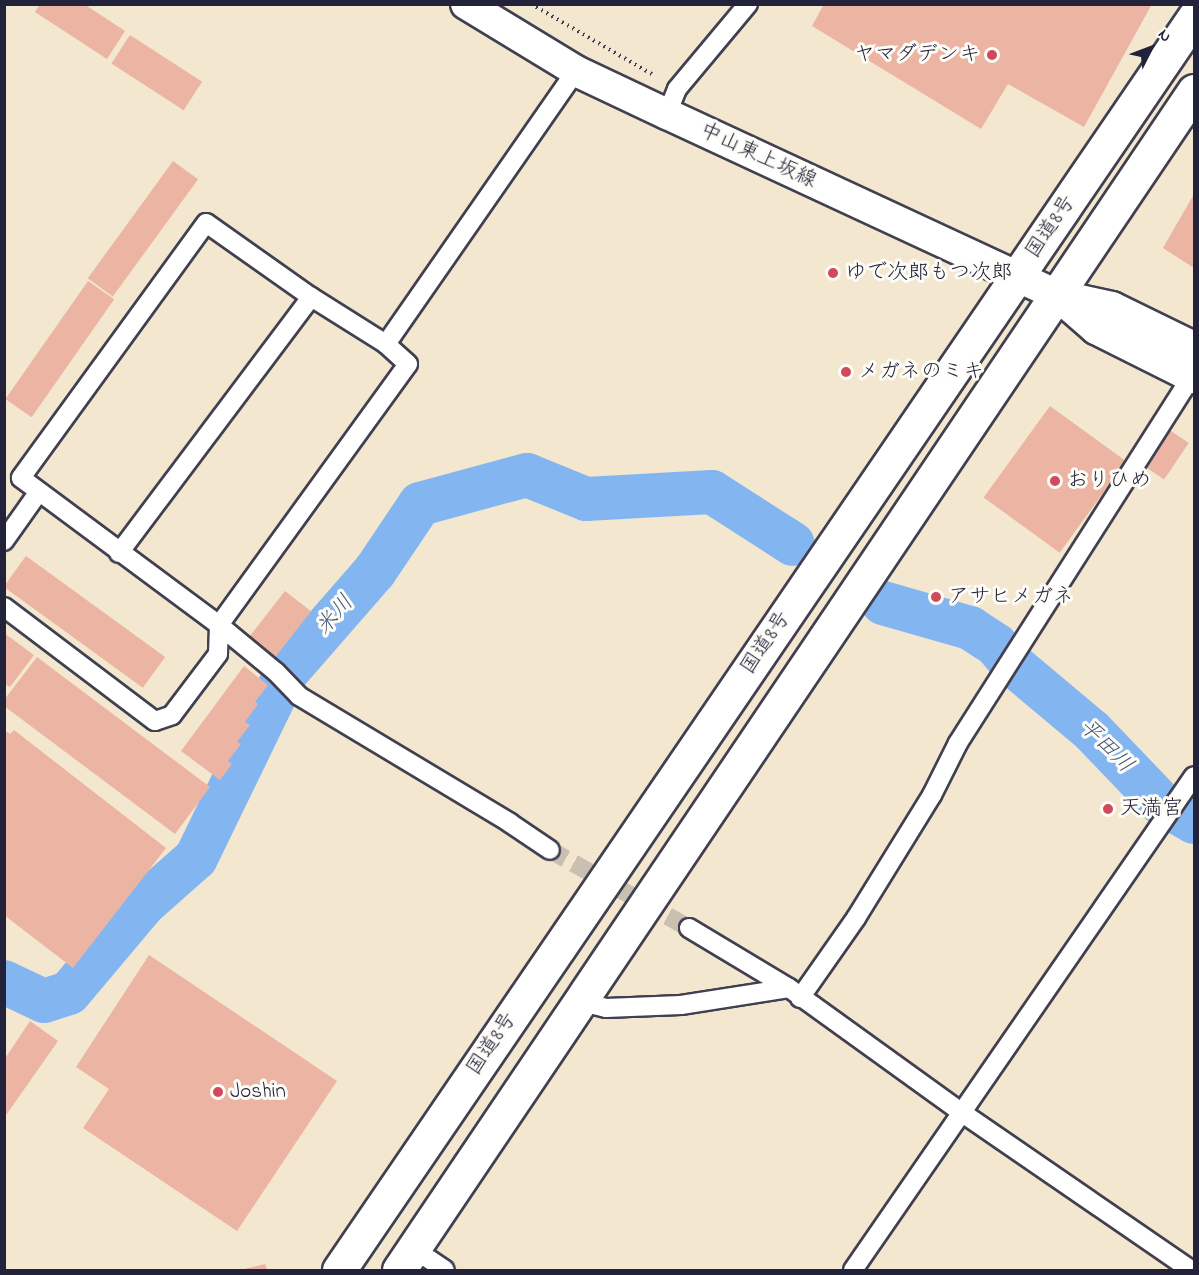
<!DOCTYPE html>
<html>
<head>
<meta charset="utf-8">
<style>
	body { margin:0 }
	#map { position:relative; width:1199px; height:1275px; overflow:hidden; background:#f3e7cf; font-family:"Indie Flower","Klee One",sans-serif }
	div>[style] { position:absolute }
	.river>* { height:44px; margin:-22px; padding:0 22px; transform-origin:22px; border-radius:22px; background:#83b6f0 }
	.building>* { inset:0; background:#ecb4a3; transform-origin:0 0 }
	.street-tunnel>* { height:18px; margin-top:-9px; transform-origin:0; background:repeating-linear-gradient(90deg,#c9c0b1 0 18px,transparent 0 27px) }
	.path>* { height:4px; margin-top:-2px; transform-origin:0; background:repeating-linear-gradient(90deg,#414051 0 1.5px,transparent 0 6px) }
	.roads { filter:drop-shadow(2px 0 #414051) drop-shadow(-2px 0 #414051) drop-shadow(0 2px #414051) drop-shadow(0 -2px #414051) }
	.street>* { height:18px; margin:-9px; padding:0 9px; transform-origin:9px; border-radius:9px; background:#fff }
	.primary>* { height:30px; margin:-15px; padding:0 15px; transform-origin:15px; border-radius:15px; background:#fff }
	.highway>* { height:33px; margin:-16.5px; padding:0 16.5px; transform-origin:16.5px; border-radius:16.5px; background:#fff }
	.dots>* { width:16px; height:16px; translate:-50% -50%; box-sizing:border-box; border:3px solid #fdfcf7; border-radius:50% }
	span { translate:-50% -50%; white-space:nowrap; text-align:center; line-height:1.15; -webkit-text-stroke:6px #fdfcf7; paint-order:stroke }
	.poi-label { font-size:21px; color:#22223b }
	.right { translate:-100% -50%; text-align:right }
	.left { translate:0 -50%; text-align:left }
	.street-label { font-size:21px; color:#22223b }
	.water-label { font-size:22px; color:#44567a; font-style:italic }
	.frame { position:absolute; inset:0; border:6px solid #22223b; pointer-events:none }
	.north { position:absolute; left:1121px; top:18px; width:60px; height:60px; -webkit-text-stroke:4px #fdfcf7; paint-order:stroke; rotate:48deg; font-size:16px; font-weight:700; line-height:24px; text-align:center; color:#22223b }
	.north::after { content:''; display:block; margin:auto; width:21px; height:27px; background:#22223b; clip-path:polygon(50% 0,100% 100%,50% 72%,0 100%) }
</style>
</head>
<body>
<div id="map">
	<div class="river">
		<div style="left:883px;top:603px;width:91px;rotate:16deg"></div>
		<div style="left:970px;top:628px;width:31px;rotate:33deg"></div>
		<div style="left:996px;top:645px;width:16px;rotate:50deg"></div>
		<div style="left:1017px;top:668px;width:98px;rotate:40deg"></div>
		<div style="left:1092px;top:731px;width:100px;rotate:46.2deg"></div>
		<div style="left:1161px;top:803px;width:38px;rotate:30deg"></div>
		<div style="left:4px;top:982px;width:44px;rotate:25.4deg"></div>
		<div style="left:44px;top:1001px;width:26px;rotate:-18deg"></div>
		<div style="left:69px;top:993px;width:116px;rotate:-49.9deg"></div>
		<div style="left:144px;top:904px;width:69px;rotate:-41.5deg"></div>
		<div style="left:196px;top:858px;width:206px;rotate:-64.1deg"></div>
		<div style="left:286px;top:673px;width:135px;rotate:-48.9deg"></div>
		<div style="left:375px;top:571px;width:81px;rotate:-56.1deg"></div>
		<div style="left:420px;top:504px;width:111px;rotate:-15.2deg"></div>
		<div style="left:527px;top:475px;width:64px;rotate:22.1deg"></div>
		<div style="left:586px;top:499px;width:126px;rotate:-3.2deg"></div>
		<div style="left:712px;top:492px;width:96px;rotate:32.7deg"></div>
	</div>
	<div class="building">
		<div style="clip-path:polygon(40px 4px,84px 4px,125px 31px,107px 59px,35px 12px)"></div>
		<div style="clip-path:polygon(824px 4px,1152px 4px,1084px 127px,1008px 84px,981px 129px,812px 26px)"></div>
		<div style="left:130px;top:35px;width:86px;height:34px;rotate:33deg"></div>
		<div style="left:173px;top:161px;width:31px;height:145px;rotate:36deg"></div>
		<div style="clip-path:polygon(1194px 194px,1194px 268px,1163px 248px)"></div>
		<div style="left:88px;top:281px;width:32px;height:144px;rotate:35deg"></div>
		<div style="left:1050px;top:406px;width:94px;height:113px;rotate:36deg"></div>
		<div style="left:1168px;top:429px;width:25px;height:44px;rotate:34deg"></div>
		<div style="left:26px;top:556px;width:172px;height:38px;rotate:36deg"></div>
		<div style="left:285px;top:591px;width:33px;height:64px;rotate:38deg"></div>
		<div style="clip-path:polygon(4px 633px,34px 655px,10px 687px,4px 684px)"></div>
		<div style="clip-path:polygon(37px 657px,210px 787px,175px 834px,4px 706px,4px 700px)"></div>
		<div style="clip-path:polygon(244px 666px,268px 685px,255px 702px,258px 704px,245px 722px,250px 725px,237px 742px,241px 744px,228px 761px,232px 764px,220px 780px,181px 751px)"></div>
		<div style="clip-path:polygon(4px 730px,10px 734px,14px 730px,166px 848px,73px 968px,4px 915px)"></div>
		<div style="clip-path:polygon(149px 955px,337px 1081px,237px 1231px,83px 1128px,109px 1089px,76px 1067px)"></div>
		<div style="clip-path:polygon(30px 1021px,58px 1041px,4px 1118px,4px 1060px)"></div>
		<div style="clip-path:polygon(265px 1264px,267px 1270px,240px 1270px)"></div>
	</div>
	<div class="street-tunnel">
		<div style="left:550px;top:850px;width:159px;rotate:29.3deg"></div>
	</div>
	<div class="path">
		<div style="left:531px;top:4px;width:143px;rotate:30.1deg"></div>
	</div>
	<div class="roads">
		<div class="street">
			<div style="left:667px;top:114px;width:27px;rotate:-68deg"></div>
			<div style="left:677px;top:89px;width:111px;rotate:-50.1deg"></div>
			<div style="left:386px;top:344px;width:333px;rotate:-55.2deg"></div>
			<div style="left:4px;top:541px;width:59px;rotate:-54.7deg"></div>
			<div style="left:119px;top:553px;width:320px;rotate:-53.1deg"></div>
			<div style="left:4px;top:607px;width:189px;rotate:37.1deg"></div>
			<div style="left:155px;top:721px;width:18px;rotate:-19deg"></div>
			<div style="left:172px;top:715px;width:76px;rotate:-53deg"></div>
			<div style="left:218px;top:654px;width:29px;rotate:-88deg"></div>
			<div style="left:219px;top:625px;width:322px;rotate:-54.1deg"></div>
			<div style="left:408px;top:364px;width:30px;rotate:-138deg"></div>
			<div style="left:386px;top:344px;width:89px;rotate:-147.9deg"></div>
			<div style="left:311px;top:297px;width:128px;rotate:-144.8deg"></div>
			<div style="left:206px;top:223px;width:315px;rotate:126deg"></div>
			<div style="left:21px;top:478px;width:247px;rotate:36.6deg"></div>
			<div style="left:219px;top:625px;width:74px;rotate:39.5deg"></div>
			<div style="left:276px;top:672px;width:33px;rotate:46deg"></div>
			<div style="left:299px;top:696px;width:246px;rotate:31deg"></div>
			<div style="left:510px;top:823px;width:48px;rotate:34deg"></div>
			<div style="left:689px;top:928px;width:117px;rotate:31deg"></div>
			<div style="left:800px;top:998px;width:98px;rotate:-55deg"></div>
			<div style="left:856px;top:918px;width:145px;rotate:-58.3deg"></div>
			<div style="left:932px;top:795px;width:58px;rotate:-63.4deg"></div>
			<div style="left:958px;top:743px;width:440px;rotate:-57.5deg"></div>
			<div style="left:578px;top:1001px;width:29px;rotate:14deg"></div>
			<div style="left:606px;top:1008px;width:75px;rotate:-2.3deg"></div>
			<div style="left:681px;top:1005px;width:109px;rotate:-8.9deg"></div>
			<div style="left:789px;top:988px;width:212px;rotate:35.8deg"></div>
			<div style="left:961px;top:1112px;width:279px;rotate:34.5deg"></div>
			<div style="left:414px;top:1249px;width:37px;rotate:34deg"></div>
			<div style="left:853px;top:1270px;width:600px;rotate:-55.38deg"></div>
		</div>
		<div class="primary">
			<div style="left:466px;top:4px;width:129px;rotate:31.3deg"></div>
			<div style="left:576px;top:71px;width:101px;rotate:25.3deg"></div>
			<div style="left:667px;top:114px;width:430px;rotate:24.9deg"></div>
			<div style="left:1057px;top:295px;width:56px;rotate:12.3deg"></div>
			<div style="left:1112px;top:307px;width:91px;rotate:26deg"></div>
			<div style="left:1059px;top:297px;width:49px;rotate:40.9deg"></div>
			<div style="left:1096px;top:329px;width:110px;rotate:26.6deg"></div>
		</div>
		<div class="highway">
			<div style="left:339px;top:1270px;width:1517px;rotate:-55.69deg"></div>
			<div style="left:399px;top:1270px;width:1422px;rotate:-56.01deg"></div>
		</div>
	</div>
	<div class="dots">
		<div style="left:992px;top:55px;background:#d1495b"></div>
		<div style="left:833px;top:273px;background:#d1495b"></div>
		<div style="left:846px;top:372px;background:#d1495b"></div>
		<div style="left:1055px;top:481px;background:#d1495b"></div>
		<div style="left:936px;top:597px;background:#d1495b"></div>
		<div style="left:1108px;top:809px;background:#d1495b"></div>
		<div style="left:218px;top:1092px;background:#d1495b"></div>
	</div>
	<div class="poi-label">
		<span class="right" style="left:980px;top:55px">ヤマダデンキ</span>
		<span class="left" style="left:845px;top:273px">ゆで次郎もつ次郎</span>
		<span class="left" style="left:858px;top:372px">メガネのミキ</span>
		<span class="left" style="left:1067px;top:481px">おりひめ</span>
		<span class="left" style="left:948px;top:597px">アサヒメガネ</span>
		<span class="left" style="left:1120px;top:809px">天満宮</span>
		<span class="left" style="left:230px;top:1092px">Joshin</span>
	</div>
	<div class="street-label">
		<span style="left:758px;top:156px;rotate:25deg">中山東上坂線</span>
		<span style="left:1051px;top:227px;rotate:-56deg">国道8号</span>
		<span style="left:766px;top:643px;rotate:-56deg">国道8号</span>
		<span style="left:492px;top:1044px;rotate:-56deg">国道8号</span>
	</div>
	<div class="water-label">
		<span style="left:336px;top:616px;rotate:-49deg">米川</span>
		<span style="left:1105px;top:747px;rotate:45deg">平田川</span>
	</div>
	<div class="frame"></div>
	<div class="north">N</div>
</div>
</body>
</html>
